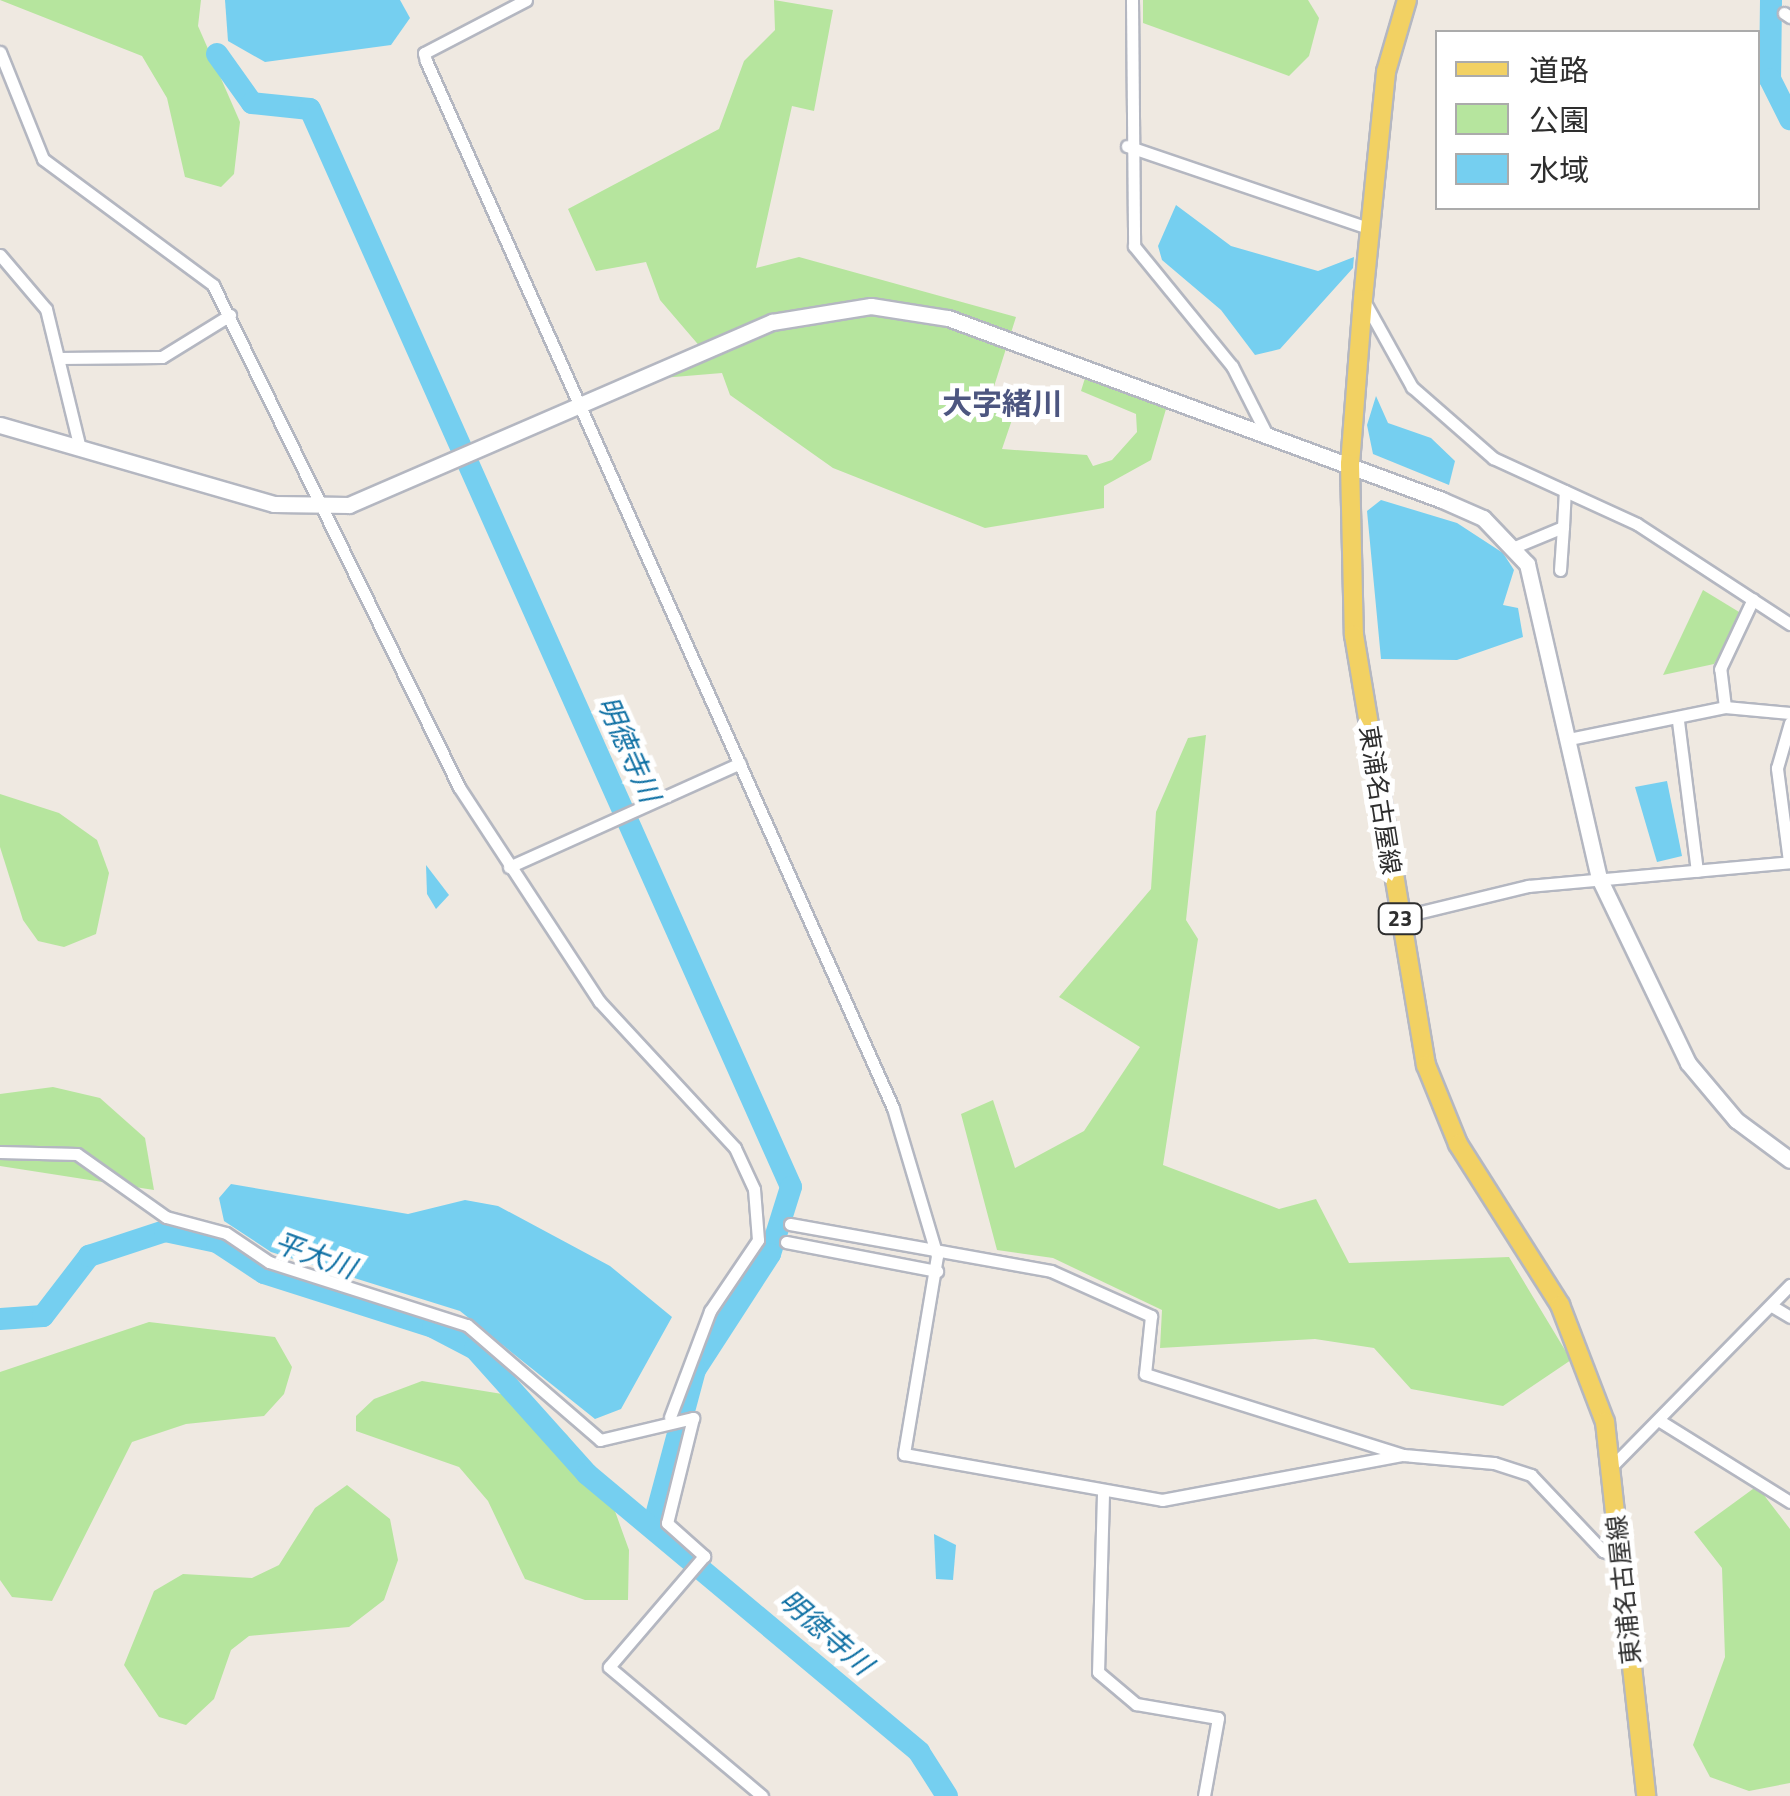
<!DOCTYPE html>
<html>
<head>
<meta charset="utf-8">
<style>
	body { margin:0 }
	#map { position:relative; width:1790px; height:1796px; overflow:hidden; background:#efe9e1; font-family:"Titillium Web","Noto Sans JP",sans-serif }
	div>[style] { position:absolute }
	.green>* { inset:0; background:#b6e59e }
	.water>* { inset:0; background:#75cff0 }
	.river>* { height:22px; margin:-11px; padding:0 11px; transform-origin:11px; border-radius:11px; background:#75cff0 }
	.roads { filter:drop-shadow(2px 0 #b4b7c1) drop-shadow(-2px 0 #b4b7c1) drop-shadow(0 2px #b4b7c1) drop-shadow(0 -2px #b4b7c1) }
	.street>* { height:11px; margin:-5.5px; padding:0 5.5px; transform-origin:5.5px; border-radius:5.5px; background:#fff }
	.secondary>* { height:15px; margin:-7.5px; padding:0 7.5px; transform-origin:7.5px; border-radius:7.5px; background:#fff }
	.primary>* { height:18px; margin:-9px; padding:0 9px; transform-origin:9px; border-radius:9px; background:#f2d163 }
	span { translate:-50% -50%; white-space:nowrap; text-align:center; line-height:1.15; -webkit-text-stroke:10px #fff; paint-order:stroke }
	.shield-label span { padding:2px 8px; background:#fff; border:2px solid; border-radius:8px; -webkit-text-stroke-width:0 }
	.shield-label { font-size:22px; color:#2e2e2e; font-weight:700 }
	.street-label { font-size:25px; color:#2e2e2e }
	.water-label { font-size:28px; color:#0d6fa3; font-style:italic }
	.quarter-label { font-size:30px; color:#4d5680; font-weight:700 }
	.legend { position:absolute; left:1435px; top:30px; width:325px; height:180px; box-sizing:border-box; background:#fff; border:2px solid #ababab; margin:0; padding:12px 18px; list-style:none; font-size:30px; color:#2e2e2e }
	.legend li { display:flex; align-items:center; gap:20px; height:50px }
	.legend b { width:50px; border:2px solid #ababab }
</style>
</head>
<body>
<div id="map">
	<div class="green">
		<div style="clip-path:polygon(0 0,201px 0,198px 26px,240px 122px,234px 174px,221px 187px,185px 177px,167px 98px,142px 56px)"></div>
		<div style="clip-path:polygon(774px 0,833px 10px,814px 111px,792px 106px,756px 268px,799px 257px,1016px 317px,991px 396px,1016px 408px,1002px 449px,1087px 455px,1093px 466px,1112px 460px,1137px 432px,1136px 414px,1081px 391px,1085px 378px,1166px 409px,1151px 460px,1104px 486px,1104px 508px,985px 528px,833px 468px,730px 395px,722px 373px,650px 379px,702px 349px,660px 300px,646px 262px,596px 271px,568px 209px,719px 129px,744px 61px,775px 30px)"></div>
		<div style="clip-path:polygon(1143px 0,1308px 0,1319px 18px,1309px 56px,1289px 76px,1143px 23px)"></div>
		<div style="clip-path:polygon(1703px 590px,1744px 615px,1714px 664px,1663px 675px)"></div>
		<div style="clip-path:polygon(1206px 735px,1186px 920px,1198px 939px,1163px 1165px,1279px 1209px,1316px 1199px,1349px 1263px,1509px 1257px,1571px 1360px,1503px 1406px,1411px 1389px,1374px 1348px,1315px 1339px,1160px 1348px,1162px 1310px,1053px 1258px,997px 1250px,961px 1114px,993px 1100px,1015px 1168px,1084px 1131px,1140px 1047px,1059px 997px,1151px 889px,1156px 812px,1188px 738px)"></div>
		<div style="clip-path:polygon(0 794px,59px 813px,97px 840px,109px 873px,96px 934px,64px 947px,38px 941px,23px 920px,0 847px)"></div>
		<div style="clip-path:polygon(53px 1087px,100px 1098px,145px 1138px,154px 1190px,0 1166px,0 1094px)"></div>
		<div style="clip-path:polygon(149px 1322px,275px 1337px,292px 1367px,284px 1394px,264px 1416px,186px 1424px,132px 1442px,52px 1601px,12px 1597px,0 1580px,0 1372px)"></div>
		<div style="clip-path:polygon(422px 1381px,520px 1397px,567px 1435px,607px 1489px,629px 1550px,628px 1600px,585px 1600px,525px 1579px,488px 1501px,459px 1467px,356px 1431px,356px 1416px,374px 1399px)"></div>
		<div style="clip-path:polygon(347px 1485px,390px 1519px,398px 1560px,384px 1600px,349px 1627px,249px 1636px,231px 1650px,214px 1699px,186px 1725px,159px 1717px,124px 1665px,154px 1591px,183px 1574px,252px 1578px,279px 1565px,315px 1508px)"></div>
		<div style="clip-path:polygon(1757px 1486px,1790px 1529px,1790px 1783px,1749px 1791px,1710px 1777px,1693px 1745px,1725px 1657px,1722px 1568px,1694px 1532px)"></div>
	</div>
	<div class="water">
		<div style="clip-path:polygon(225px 0,400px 0,410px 18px,391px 45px,265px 62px,228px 41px)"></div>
		<div style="clip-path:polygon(1176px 205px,1231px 246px,1318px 271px,1354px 257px,1353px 268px,1280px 349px,1255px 355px,1221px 310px,1162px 260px,1158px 246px)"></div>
		<div style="clip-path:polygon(1376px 396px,1388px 423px,1431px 438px,1455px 461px,1449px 485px,1373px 454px,1367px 425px)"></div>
		<div style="clip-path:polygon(1381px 500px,1457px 523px,1503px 553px,1514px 570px,1503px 605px,1518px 608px,1523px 637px,1457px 660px,1381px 659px,1367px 511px)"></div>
		<div style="clip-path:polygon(1667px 781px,1682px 856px,1657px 862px,1635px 787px)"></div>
		<div style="clip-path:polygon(426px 865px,449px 895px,436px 909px,427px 894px)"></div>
		<div style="clip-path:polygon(231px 1184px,408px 1214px,465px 1200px,498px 1206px,610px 1266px,672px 1317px,621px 1409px,595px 1419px,460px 1311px,271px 1252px,224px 1221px,219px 1198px)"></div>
		<div style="clip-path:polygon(934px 1534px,956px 1545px,953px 1580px,936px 1579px)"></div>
	</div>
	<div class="river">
		<div style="left:1771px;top:0;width:79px;rotate:90.7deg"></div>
		<div style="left:1770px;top:79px;width:45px;rotate:63.4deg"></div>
		<div style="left:217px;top:54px;width:60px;rotate:54.5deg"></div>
		<div style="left:252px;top:103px;width:58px;rotate:5.9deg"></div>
		<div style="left:310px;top:109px;width:1180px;rotate:65.95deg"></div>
		<div style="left:791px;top:1187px;width:70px;rotate:107.4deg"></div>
		<div style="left:770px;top:1254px;width:138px;rotate:122.9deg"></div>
		<div style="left:695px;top:1370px;width:158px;rotate:105deg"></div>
		<div style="left:0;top:1319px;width:43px;rotate:-4deg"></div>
		<div style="left:43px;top:1316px;width:76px;rotate:-52.5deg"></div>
		<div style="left:89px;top:1256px;width:80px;rotate:-18.2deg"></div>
		<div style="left:165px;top:1231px;width:53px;rotate:11.9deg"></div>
		<div style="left:217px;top:1242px;width:56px;rotate:33.4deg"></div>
		<div style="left:264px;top:1273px;width:177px;rotate:17.7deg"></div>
		<div style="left:433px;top:1327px;width:47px;rotate:27.6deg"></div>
		<div style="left:475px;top:1349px;width:168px;rotate:48.1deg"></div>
		<div style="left:587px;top:1474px;width:433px;rotate:39.9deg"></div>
		<div style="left:919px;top:1752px;width:52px;rotate:57.5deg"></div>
	</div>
	<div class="roads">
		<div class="street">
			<div style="left:526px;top:0;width:115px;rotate:152.5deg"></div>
			<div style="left:424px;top:53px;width:8px;rotate:76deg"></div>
			<div style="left:426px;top:61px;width:1146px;rotate:65.96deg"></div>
			<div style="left:893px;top:1108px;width:154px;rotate:73.4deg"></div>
			<div style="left:937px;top:1256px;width:201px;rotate:99.5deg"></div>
			<div style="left:904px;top:1454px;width:262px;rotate:10.1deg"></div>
			<div style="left:1162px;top:1500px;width:245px;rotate:-10.6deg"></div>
			<div style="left:1403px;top:1455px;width:91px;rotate:5deg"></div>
			<div style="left:1494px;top:1463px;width:39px;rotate:18deg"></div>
			<div style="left:1531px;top:1475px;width:105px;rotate:46.5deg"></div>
			<div style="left:1603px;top:1551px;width:20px;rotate:20deg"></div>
			<div style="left:1132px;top:0;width:246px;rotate:89.5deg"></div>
			<div style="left:1134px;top:246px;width:155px;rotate:50.8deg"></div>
			<div style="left:1232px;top:366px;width:80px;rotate:63.1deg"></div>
			<div style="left:1784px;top:13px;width:7px;rotate:34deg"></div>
			<div style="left:0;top:52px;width:115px;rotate:68.1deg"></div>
			<div style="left:43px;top:159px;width:212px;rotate:36.5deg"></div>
			<div style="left:213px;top:285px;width:559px;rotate:63.89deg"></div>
			<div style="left:459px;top:787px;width:256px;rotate:56.8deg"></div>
			<div style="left:599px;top:1001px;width:200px;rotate:47.2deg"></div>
			<div style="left:735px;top:1148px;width:45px;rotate:65.1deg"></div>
			<div style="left:754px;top:1189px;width:51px;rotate:85.5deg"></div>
			<div style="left:758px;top:1240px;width:86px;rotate:124.1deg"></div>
			<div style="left:710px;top:1311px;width:113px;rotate:110.7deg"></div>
			<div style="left:1127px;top:146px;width:258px;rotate:18.8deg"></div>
			<div style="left:0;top:255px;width:71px;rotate:49.6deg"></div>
			<div style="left:46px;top:309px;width:143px;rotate:76.3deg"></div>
			<div style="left:1363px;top:299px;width:101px;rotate:60.9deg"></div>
			<div style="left:1412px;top:387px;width:108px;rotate:41.2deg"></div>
			<div style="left:1493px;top:458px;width:158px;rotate:24.6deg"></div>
			<div style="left:1637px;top:524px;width:183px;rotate:33.2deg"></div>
			<div style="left:59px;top:358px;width:103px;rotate:-0.6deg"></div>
			<div style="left:162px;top:357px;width:80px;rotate:-31.7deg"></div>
			<div style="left:1517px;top:546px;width:50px;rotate:-22.4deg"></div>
			<div style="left:1563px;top:527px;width:36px;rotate:-87deg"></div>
			<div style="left:1560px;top:570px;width:43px;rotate:-86deg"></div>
			<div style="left:1725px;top:707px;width:38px;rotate:-97deg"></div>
			<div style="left:1720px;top:669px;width:77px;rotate:-64.8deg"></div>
			<div style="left:1678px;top:721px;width:151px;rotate:82.8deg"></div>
			<div style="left:1569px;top:739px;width:159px;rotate:-11.6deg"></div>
			<div style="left:1725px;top:707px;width:65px;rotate:5.3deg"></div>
			<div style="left:1789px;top:861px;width:94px;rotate:-97.4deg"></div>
			<div style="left:1777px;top:768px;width:47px;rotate:-73.9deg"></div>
			<div style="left:509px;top:867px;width:253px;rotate:-24.2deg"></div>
			<div style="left:1400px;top:917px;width:132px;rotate:-13.6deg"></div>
			<div style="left:1528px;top:886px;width:263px;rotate:-5.2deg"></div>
			<div style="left:0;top:1152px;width:77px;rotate:1.5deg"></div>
			<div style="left:77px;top:1154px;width:109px;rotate:35.3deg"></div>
			<div style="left:166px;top:1217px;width:62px;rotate:14.9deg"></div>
			<div style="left:226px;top:1233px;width:52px;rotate:34deg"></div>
			<div style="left:269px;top:1262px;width:208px;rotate:17.7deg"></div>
			<div style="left:467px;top:1325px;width:176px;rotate:40.8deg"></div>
			<div style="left:600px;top:1440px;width:96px;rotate:-13.3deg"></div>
			<div style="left:693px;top:1418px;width:108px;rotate:103.9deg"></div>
			<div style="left:667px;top:1523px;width:50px;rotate:41.7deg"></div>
			<div style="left:704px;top:1556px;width:146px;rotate:130.6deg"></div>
			<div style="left:609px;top:1667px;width:200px;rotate:40.1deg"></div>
			<div style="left:790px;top:1224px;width:265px;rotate:10.2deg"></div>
			<div style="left:1051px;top:1271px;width:110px;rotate:24.2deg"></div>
			<div style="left:1151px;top:1316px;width:58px;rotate:95.9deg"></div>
			<div style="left:1145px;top:1374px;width:270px;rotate:17.4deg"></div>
			<div style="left:786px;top:1242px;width:154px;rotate:10.9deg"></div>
			<div style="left:1772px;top:1306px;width:21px;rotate:31deg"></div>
			<div style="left:1660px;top:1421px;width:153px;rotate:31.9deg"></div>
			<div style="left:1612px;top:1466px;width:254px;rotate:-45.5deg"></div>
			<div style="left:1103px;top:1494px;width:178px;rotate:91.6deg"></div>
			<div style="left:1098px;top:1672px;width:50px;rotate:40.1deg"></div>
			<div style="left:1136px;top:1704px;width:83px;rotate:9.7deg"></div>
			<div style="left:1218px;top:1718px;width:79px;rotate:100.2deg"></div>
		</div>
		<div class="secondary">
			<div style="left:0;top:425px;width:285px;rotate:16.1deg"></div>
			<div style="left:274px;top:504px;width:75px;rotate:0.8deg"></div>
			<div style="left:349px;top:505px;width:461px;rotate:-23.4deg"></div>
			<div style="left:772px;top:322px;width:100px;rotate:-9.2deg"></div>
			<div style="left:871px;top:306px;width:78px;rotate:8.9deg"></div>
			<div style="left:948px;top:318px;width:526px;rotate:20.22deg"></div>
			<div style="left:1442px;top:500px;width:45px;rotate:23.7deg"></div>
			<div style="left:1483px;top:518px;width:64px;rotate:46.3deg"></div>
			<div style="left:1527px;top:564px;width:322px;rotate:77.1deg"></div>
			<div style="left:1599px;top:878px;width:205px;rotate:64.3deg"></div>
			<div style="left:1688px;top:1063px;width:75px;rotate:49.9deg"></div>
			<div style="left:1736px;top:1120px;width:67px;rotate:36.5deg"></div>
		</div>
		<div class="primary">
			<div style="left:1407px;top:0;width:75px;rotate:106.3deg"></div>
			<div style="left:1386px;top:72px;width:228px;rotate:95.8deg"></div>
			<div style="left:1363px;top:299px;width:166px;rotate:94.5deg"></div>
			<div style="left:1350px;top:464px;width:171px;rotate:88.7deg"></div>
			<div style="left:1354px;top:635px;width:436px;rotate:80.5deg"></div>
			<div style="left:1426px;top:1065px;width:85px;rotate:67.9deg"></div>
			<div style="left:1458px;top:1144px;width:191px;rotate:57.6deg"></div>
			<div style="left:1560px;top:1305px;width:125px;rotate:69deg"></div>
			<div style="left:1605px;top:1422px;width:376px;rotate:83.7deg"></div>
		</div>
	</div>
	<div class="shield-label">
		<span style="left:1400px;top:919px">23</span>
	</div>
	<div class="street-label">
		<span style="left:1380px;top:800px;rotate:81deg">東浦名古屋線</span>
		<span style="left:1624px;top:1590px;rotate:-96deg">東浦名古屋線</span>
	</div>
	<div class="water-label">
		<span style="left:629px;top:749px;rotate:66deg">明徳寺川</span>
		<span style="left:315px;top:1255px;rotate:20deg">平大川</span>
		<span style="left:826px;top:1632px;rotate:41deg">明徳寺川</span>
	</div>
	<div class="quarter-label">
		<span style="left:1002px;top:403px">大字緒川</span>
	</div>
	<ul class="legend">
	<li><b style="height:12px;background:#f2d163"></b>道路</li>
	<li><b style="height:28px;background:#b6e59e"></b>公園</li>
	<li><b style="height:28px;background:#75cff0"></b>水域</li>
	</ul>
</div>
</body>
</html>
